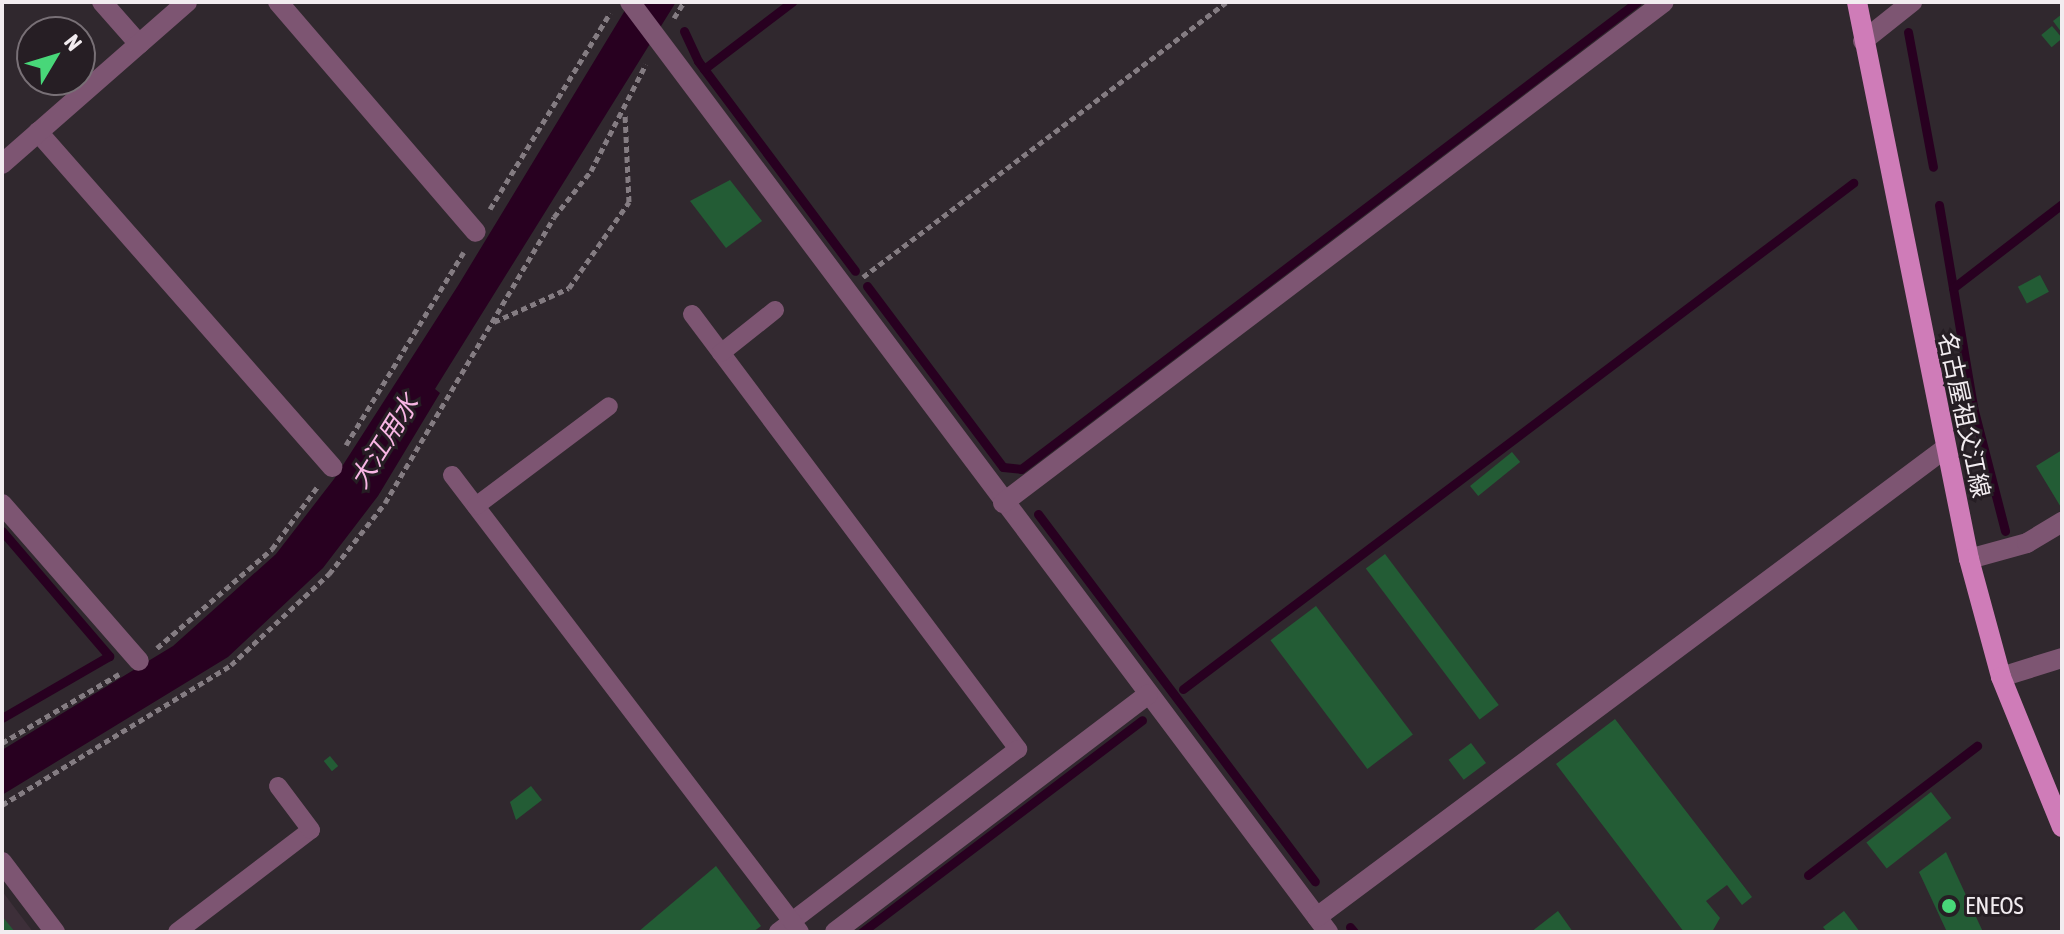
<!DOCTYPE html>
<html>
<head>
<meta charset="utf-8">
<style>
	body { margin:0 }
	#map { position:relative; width:2064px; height:934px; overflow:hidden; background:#30282e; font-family:"Asap Condensed","Noto Sans JP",sans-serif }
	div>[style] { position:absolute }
	.built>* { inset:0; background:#3d2f39 }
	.water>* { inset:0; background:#280020 }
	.stream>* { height:9px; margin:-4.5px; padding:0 4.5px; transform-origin:4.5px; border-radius:4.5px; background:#280020 }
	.building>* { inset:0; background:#235c35; transform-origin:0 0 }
	.path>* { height:5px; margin-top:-2.5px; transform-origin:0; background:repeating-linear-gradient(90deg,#847c82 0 6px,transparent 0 10px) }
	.service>* { height:18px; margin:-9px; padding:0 9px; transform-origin:9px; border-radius:9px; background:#7d5572 }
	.minor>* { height:20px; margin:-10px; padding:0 10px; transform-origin:10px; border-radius:10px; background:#7d5572 }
	.primary>* { height:20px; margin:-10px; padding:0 10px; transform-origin:10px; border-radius:10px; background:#cf7cb8 }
	.dots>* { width:22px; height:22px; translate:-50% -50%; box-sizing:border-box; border:4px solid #261e24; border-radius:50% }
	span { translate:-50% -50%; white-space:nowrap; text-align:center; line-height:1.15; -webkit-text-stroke:6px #261e24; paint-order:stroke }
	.street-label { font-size:24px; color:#f2ecf0 }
	.poi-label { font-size:24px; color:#f2ecf0 }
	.left { translate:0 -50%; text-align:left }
	.water-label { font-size:26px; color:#f8b6e4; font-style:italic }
	.frame { position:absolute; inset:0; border:4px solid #f2ecf0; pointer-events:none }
	.north { position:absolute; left:16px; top:16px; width:80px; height:80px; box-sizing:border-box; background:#261e24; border:2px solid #787076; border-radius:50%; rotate:52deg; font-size:22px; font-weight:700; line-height:32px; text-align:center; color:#f2ecf0 }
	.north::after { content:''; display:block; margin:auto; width:28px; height:36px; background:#48d779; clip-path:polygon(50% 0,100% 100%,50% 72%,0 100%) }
</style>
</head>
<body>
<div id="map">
	<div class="built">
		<div style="clip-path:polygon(2px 891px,33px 932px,2px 932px)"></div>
	</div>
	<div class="water">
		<div style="clip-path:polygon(630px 2px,676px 2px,435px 389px,440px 393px,378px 496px,323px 568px,228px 657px,2px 795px,2px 750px,173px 646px,276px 554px,334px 479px,459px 284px)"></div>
	</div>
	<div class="stream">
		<div style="left:684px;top:31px;width:33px;rotate:65deg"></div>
		<div style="left:698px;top:61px;width:262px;rotate:53.2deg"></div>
		<div style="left:1908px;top:32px;width:137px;rotate:79.5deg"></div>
		<div style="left:704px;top:69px;width:111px;rotate:-37.3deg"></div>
		<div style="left:1939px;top:205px;width:205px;rotate:80.4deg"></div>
		<div style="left:1973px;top:407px;width:128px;rotate:75.5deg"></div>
		<div style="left:867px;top:286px;width:226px;rotate:53.1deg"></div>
		<div style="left:1003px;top:467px;width:18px;rotate:6deg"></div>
		<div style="left:1021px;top:469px;width:773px;rotate:-37.17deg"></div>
		<div style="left:1953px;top:288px;width:138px;rotate:-37.6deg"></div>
		<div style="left:1038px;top:514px;width:460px;rotate:53deg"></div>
		<div style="left:2px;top:531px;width:165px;rotate:49.4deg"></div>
		<div style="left:109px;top:656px;width:124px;rotate:149.9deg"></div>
		<div style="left:1183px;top:689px;width:840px;rotate:-37.06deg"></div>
		<div style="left:1808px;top:875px;width:213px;rotate:-37.4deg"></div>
		<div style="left:1350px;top:927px;width:6px;rotate:51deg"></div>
		<div style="left:862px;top:932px;width:351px;rotate:-37.1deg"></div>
	</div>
	<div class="building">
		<div style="clip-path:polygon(2062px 14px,2062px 33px,2053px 21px)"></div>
		<div style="left:2052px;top:26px;width:16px;height:14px;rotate:50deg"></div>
		<div style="clip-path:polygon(730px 180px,762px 221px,726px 248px,690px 201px)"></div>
		<div style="left:2040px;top:275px;width:19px;height:25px;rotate:62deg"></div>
		<div style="clip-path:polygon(2062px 450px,2062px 509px,2036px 466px)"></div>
		<div style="left:1512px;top:452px;width:13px;height:54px;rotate:51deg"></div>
		<div style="left:1385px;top:554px;width:189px;height:24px;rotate:53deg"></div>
		<div style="left:1316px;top:606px;width:161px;height:57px;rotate:53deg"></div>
		<div style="clip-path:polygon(1615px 719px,1752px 897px,1742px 905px,1727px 885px,1706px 901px,1720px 918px,1712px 932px,1684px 932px,1556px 764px)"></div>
		<div style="left:1471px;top:743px;width:25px;height:28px;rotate:53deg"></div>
		<div style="left:330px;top:756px;width:13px;height:8px;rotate:51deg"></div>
		<div style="clip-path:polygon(531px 786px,542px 800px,516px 820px,510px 802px)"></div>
		<div style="left:1931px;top:792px;width:33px;height:82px;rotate:52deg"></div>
		<div style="clip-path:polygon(1946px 852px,1983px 932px,1947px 932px,1919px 872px)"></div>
		<div style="clip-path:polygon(716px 866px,761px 926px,753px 932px,638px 932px)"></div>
		<div style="clip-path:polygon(1558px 911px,1573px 932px,1531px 932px)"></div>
		<div style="clip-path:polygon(1844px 911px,1860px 932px,1827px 932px,1823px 927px)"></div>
		<div style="clip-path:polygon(2px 916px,15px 932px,2px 932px)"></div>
	</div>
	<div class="path">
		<div style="left:674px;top:18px;width:19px;rotate:-58deg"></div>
		<div style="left:490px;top:209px;width:230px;rotate:-58.5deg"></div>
		<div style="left:863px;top:277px;width:455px;rotate:-37.1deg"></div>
		<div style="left:494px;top:322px;width:82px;rotate:-24.4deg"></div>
		<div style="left:569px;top:288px;width:105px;rotate:-55.1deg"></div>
		<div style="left:629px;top:202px;width:89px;rotate:-92.6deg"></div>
		<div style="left:346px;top:445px;width:226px;rotate:-58.6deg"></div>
		<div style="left:157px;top:648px;width:152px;rotate:-40.7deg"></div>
		<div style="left:272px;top:549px;width:78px;rotate:-53.9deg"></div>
		<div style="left:2px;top:743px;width:136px;rotate:-30.5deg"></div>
		<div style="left:2px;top:805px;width:268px;rotate:-31.4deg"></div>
		<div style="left:231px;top:665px;width:134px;rotate:-42.9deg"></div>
		<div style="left:329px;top:574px;width:90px;rotate:-51.7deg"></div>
		<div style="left:385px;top:503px;width:332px;rotate:-59.4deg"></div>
		<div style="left:554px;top:217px;width:59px;rotate:-51.2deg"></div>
		<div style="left:591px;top:171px;width:120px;rotate:-62.8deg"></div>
	</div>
	<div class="service">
		<div style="left:692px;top:314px;width:544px;rotate:53.15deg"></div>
		<div style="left:1018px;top:749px;width:302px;rotate:142.7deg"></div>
		<div style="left:721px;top:353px;width:69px;rotate:-38.5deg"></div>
		<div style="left:452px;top:475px;width:574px;rotate:52.71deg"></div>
		<div style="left:476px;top:506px;width:166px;rotate:-36.9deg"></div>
		<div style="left:177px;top:932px;width:168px;rotate:-37.3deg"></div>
		<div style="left:311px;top:830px;width:55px;rotate:-126.9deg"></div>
	</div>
	<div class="minor">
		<div style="left:102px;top:2px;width:56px;rotate:48.6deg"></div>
		<div style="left:278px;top:2px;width:303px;rotate:49.3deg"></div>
		<div style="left:630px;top:2px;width:1163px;rotate:53.11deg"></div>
		<div style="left:1863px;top:41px;width:63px;rotate:-38.5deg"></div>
		<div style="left:38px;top:132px;width:446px;rotate:48.7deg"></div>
		<div style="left:2px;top:164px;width:246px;rotate:-41.2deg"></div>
		<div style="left:1003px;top:503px;width:829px;rotate:-37.16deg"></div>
		<div style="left:2px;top:504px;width:208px;rotate:48.9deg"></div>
		<div style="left:1969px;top:559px;width:60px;rotate:-15.4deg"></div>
		<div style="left:2027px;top:543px;width:41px;rotate:-31deg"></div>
		<div style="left:2001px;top:677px;width:64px;rotate:-17.3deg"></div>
		<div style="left:2px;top:862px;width:88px;rotate:52.9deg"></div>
		<div style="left:1317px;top:917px;width:781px;rotate:-36.72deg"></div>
		<div style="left:835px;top:932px;width:393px;rotate:-37.2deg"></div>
	</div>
	<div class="primary">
		<div style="left:1857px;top:2px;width:568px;rotate:78.63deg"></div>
		<div style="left:1969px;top:559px;width:122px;rotate:74.8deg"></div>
		<div style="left:2001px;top:677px;width:162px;rotate:67.9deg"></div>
	</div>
	<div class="dots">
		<div style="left:1949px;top:906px;background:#48d779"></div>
	</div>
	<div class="street-label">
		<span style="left:1964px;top:415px;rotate:78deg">名古屋祖父江線</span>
	</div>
	<div class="poi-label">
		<span class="left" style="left:1965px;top:906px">ENEOS</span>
	</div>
	<div class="water-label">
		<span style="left:385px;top:442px;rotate:-58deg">大江用水</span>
	</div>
	<div class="frame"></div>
	<div class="north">N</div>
</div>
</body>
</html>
